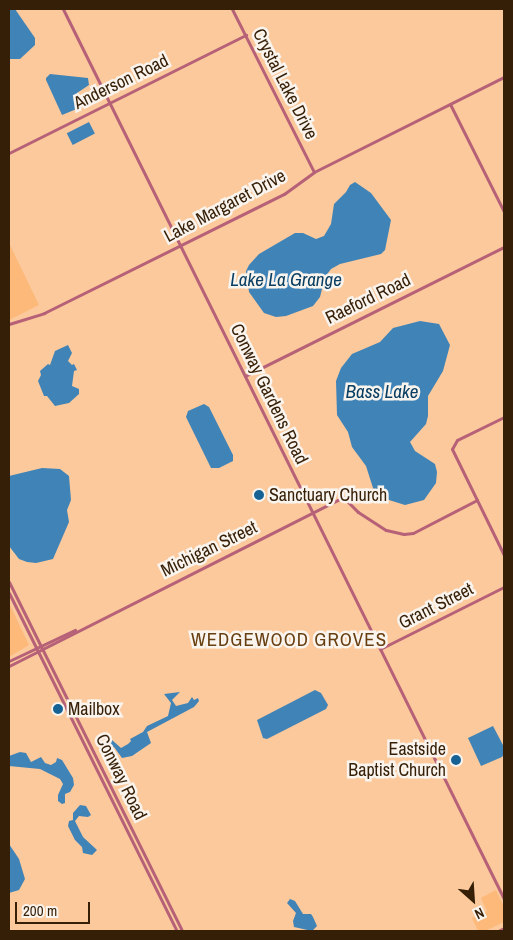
<!DOCTYPE html>
<html>
<head>
<meta charset="utf-8">
<style>
	body { margin:0 }
	#map { position:relative; width:513px; height:940px; overflow:hidden; background:#fbc99c; font-family:"Archivo Narrow",sans-serif }
	div>[style] { position:absolute }
	.built>* { inset:0; background:#fcb979 }
	.water>* { inset:0; background:#4083b7; transform-origin:0 0 }
	.secondary>* { height:3px; margin:-1.5px; padding:0 1.5px; transform-origin:1.5px; border-radius:1.5px; background:#b66177 }
	.dots>* { width:14px; height:14px; translate:-50% -50%; box-sizing:border-box; border:2px solid #faf4ee; border-radius:50% }
	span { translate:-50% -50%; white-space:nowrap; text-align:center; line-height:1.15; -webkit-text-stroke:5px #faf4ee; paint-order:stroke }
	.street-label { font-size:18px; color:#361f07 }
	.poi-label { font-size:18px; color:#361f07 }
	.left { translate:0 -50%; text-align:left }
	.right { translate:-100% -50%; text-align:right }
	.water-label { font-size:19px; color:#0a3f63; font-style:italic }
	.neighbourhood-label { font-size:19px; color:#683f11; letter-spacing:1px }
	.frame { position:absolute; inset:0; border:10px solid #361f07; pointer-events:none }
	.north { position:absolute; left:448px; top:875px; width:50px; height:50px; -webkit-text-stroke:4px #faf4ee; paint-order:stroke; rotate:154deg; font-size:14px; font-weight:700; line-height:20px; text-align:center; color:#361f07 }
	.north::after { content:''; display:block; margin:auto; width:18px; height:22px; background:#361f07; clip-path:polygon(50% 0,100% 100%,50% 72%,0 100%) }
	.scale { position:absolute; left:15px; top:902px; width:75px; height:22px; box-sizing:border-box; border:2px solid #361f07; border-top:0; padding-left:6px; font-size:15px; line-height:18px; white-space:nowrap; color:#361f07; -webkit-text-stroke:4px #faf4ee; paint-order:stroke }
</style>
</head>
<body>
<div id="map">
	<div class="built">
		<div style="clip-path:polygon(9px 243px,39px 305px,9px 320px)"></div>
		<div style="clip-path:polygon(9px 603px,29px 645px,9px 657px)"></div>
		<div style="clip-path:polygon(496px 890px,504px 907px,504px 922px,485px 931px,478px 931px,472px 918px,487px 911px,481px 898px)"></div>
	</div>
	<div class="water">
		<div style="clip-path:polygon(9px 9px,15px 9px,35px 38px,35px 45px,20px 59px,9px 59px)"></div>
		<div style="clip-path:polygon(50px 74px,88px 78px,89px 85px,77px 93px,79px 108px,62px 115px,46px 80px,46px 78px)"></div>
		<div style="left:89px;top:122px;width:13px;height:25px;rotate:63deg"></div>
		<div style="clip-path:polygon(355px 182px,371px 193px,391px 220px,385px 250px,381px 254px,340px 264px,331px 269px,325px 277px,320px 297px,313px 306px,286px 316px,276px 317px,264px 313px,249px 292px,246px 271px,249px 265px,259px 254px,295px 233px,303px 233px,316px 239px,324px 236px,331px 224px,334px 204px,346px 192px,350px 185px)"></div>
		<div style="clip-path:polygon(420px 321px,439px 324px,450px 345px,443px 371px,428px 396px,428px 416px,426px 424px,410px 442px,415px 451px,435px 464px,437px 472px,436px 483px,424px 500px,405px 505px,389px 500px,373px 488px,366px 466px,352px 447px,348px 432px,337px 415px,336px 381px,341px 368px,352px 354px,380px 342px,393px 328px)"></div>
		<div style="clip-path:polygon(68px 345px,72px 353px,68px 361px,72px 365px,74px 364px,77px 370px,74px 371px,72px 386px,79px 389px,79px 394px,69px 403px,55px 406px,47px 396px,44px 396px,38px 381px,41px 375px,40px 371px,48px 364px,50px 365px,55px 351px)"></div>
		<div style="clip-path:polygon(204px 404px,209px 407px,233px 455px,233px 461px,219px 468px,211px 468px,186px 417px,188px 411px)"></div>
		<div style="clip-path:polygon(42px 468px,60px 469px,69px 476px,71px 500px,67px 510px,69px 522px,53px 559px,36px 563px,27px 562px,19px 559px,9px 546px,9px 476px)"></div>
		<div style="clip-path:polygon(315px 690px,321px 693px,328px 705px,326px 709px,267px 739px,263px 738px,257px 720px)"></div>
		<div style="clip-path:polygon(180px 692px,172px 700px,176px 706px,188px 703px,192px 697px,194px 700px,198px 698px,199px 701px,194px 707px,147px 732px,151px 743px,132px 756px,122px 758px,114px 747px,107px 749px,105px 745px,112px 740px,121px 748px,128px 744px,131px 741px,130px 739px,143px 732px,147px 726px,168px 716px,171px 703px,164px 694px)"></div>
		<div style="clip-path:polygon(493px 726px,504px 747px,504px 754px,502px 757px,481px 766px,468px 738px)"></div>
		<div style="clip-path:polygon(20px 752px,26px 753px,31px 762px,41px 757px,45px 763px,51px 765px,56px 762px,57px 758px,62px 760px,73px 778px,74px 785px,70px 792px,65px 794px,65px 803px,62px 804px,58px 801px,58px 795px,63px 784px,60px 779px,40px 769px,9px 766px,9px 756px)"></div>
		<div style="clip-path:polygon(80px 805px,86px 806px,91px 815px,88px 817px,79px 816px,75px 821px,83px 837px,97px 850px,92px 855px,83px 853px,82px 847px,75px 840px,68px 826px,69px 821px,73px 820px,73px 813px)"></div>
		<div style="clip-path:polygon(9px 844px,19px 859px,25px 879px,19px 890px,9px 893px)"></div>
		<div style="clip-path:polygon(290px 899px,295px 901px,303px 914px,311px 914px,313px 917px,317px 926px,312px 931px,294px 927px,293px 921px,296px 913px,287px 903px)"></div>
	</div>
	<div class="secondary">
		<div style="left:63px;top:9px;width:993px;rotate:63.64deg"></div>
		<div style="left:232px;top:9px;width:182px;rotate:63.3deg"></div>
		<div style="left:450px;top:104px;width:121px;rotate:63.4deg"></div>
		<div style="left:9px;top:153px;width:265px;rotate:-26.5deg"></div>
		<div style="left:9px;top:324px;width:37px;rotate:-17deg"></div>
		<div style="left:44px;top:313px;width:268px;rotate:-26.4deg"></div>
		<div style="left:284px;top:194px;width:37px;rotate:-36deg"></div>
		<div style="left:314px;top:172px;width:212px;rotate:-26.6deg"></div>
		<div style="left:245px;top:376px;width:289px;rotate:-26.5deg"></div>
		<div style="left:504px;top:417px;width:52px;rotate:153.9deg"></div>
		<div style="left:457px;top:440px;width:10px;rotate:119deg"></div>
		<div style="left:452px;top:449px;width:118px;rotate:63.9deg"></div>
		<div style="left:9px;top:582px;width:390px;rotate:63.6deg"></div>
		<div style="left:9px;top:593px;width:377px;rotate:63.6deg"></div>
		<div style="left:380px;top:649px;width:139px;rotate:-26.6deg"></div>
		<div style="left:9px;top:661px;width:73px;rotate:-25.2deg"></div>
		<div style="left:9px;top:666px;width:374px;rotate:-26.8deg"></div>
		<div style="left:343px;top:497px;width:21px;rotate:45deg"></div>
		<div style="left:358px;top:512px;width:33px;rotate:33deg"></div>
		<div style="left:386px;top:530px;width:18px;rotate:13deg"></div>
		<div style="left:404px;top:534px;width:9px;rotate:-6deg"></div>
		<div style="left:413px;top:533px;width:72px;rotate:-27.3deg"></div>
		<div style="left:498px;top:931px;width:7px;rotate:-27deg"></div>
	</div>
	<div class="dots">
		<div style="left:259px;top:495px;background:#166295"></div>
		<div style="left:58px;top:709px;background:#166295"></div>
		<div style="left:456px;top:760px;background:#166295"></div>
	</div>
	<div class="street-label">
		<span style="left:121px;top:82px;rotate:-26deg">Anderson Road</span>
		<span style="left:285px;top:84px;rotate:63deg">Crystal Lake Drive</span>
		<span style="left:225px;top:206px;rotate:-28deg">Lake Margaret Drive</span>
		<span style="left:368px;top:299px;rotate:-26deg">Raeford Road</span>
		<span style="left:269px;top:394px;rotate:64deg">Conway Gardens Road</span>
		<span style="left:209px;top:549px;rotate:-26deg">Michigan Street</span>
		<span style="left:436px;top:606px;rotate:-27deg">Grant Street</span>
		<span style="left:121px;top:777px;rotate:64deg">Conway Road</span>
	</div>
	<div class="poi-label">
		<span class="left" style="left:269px;top:495px">Sanctuary Church</span>
		<span class="left" style="left:68px;top:709px">Mailbox</span>
		<span class="right" style="left:446px;top:760px">Eastside<br>Baptist Church</span>
	</div>
	<div class="water-label">
		<span style="left:286px;top:280px">Lake La Grange</span>
		<span style="left:382px;top:392px">Bass Lake</span>
	</div>
	<div class="neighbourhood-label">
		<span style="left:289px;top:640px">WEDGEWOOD GROVES</span>
	</div>
	<div class="frame"></div>
	<div class="north">N</div>
	<div class="scale">200 m</div>
</div>
</body>
</html>
